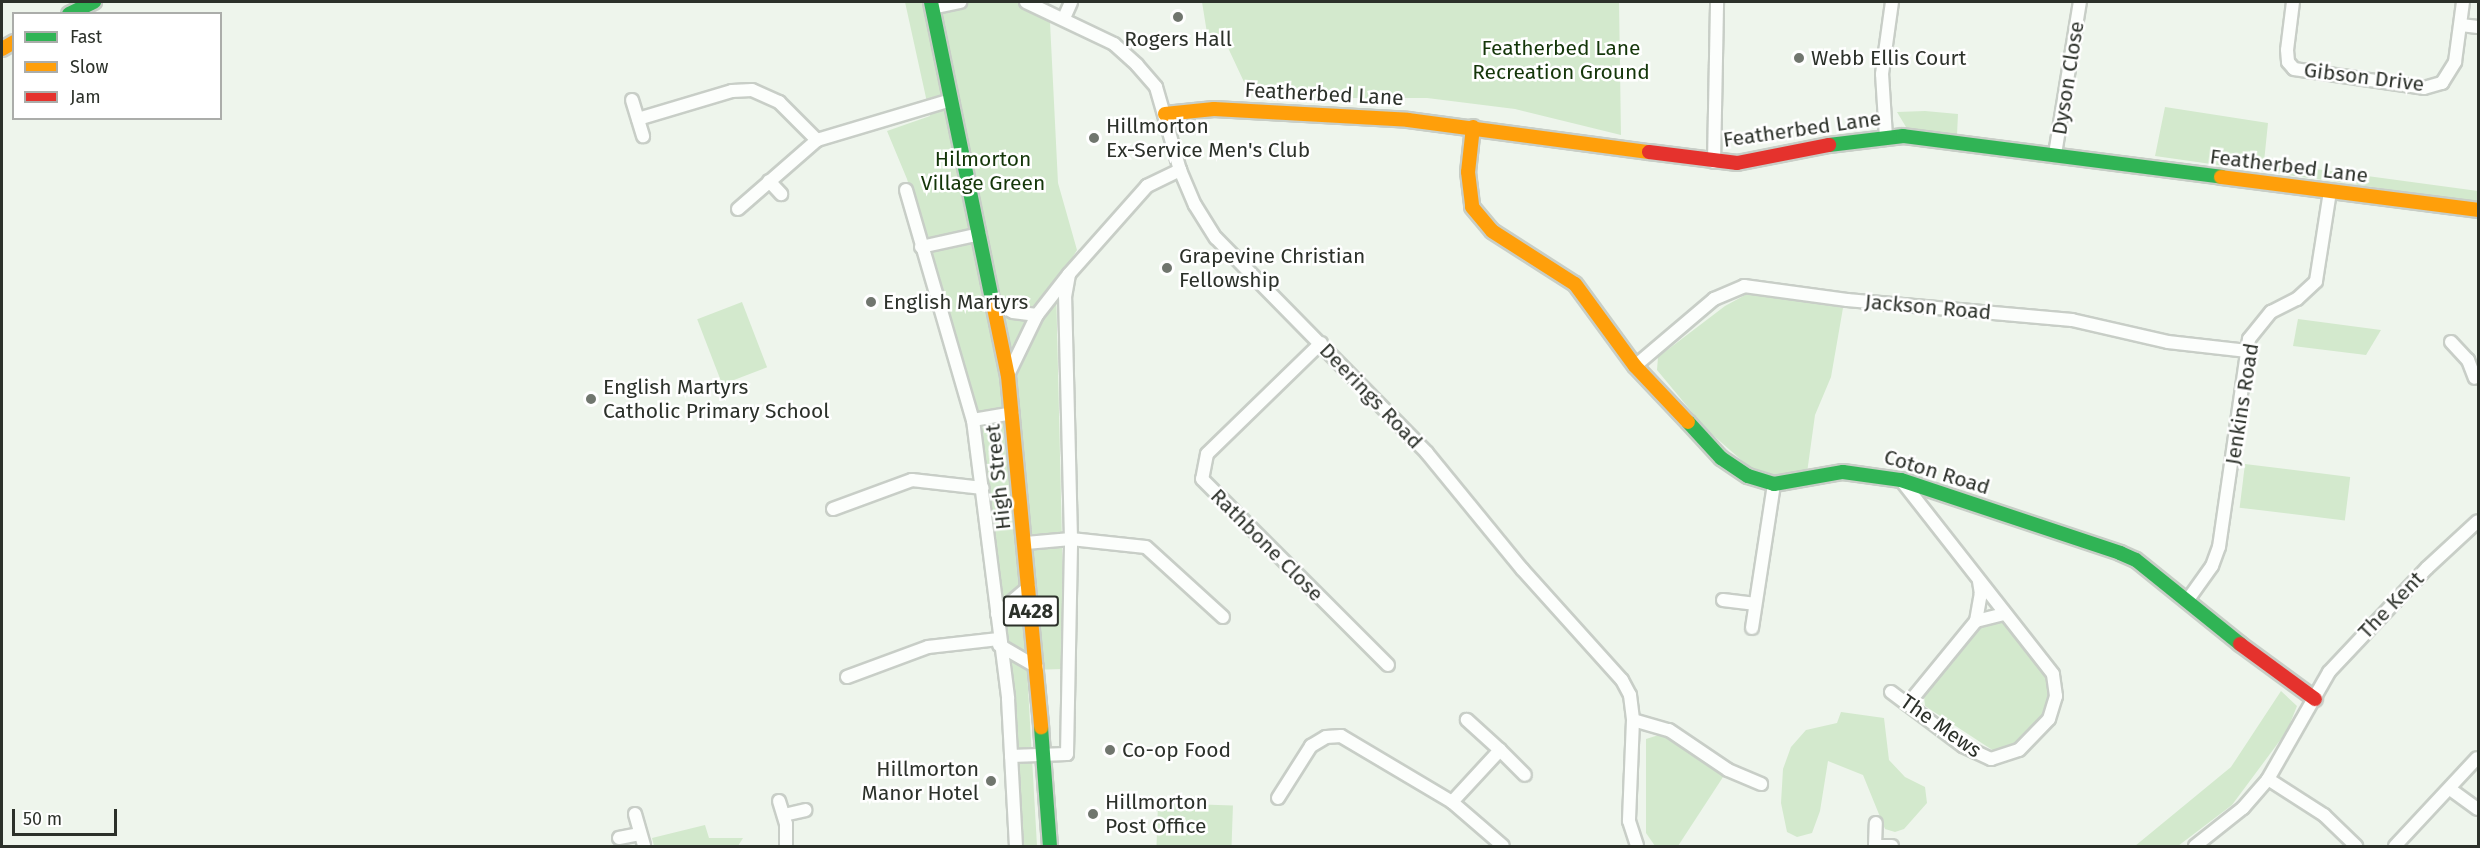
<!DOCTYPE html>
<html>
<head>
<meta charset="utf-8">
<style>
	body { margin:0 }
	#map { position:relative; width:2480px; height:848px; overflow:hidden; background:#eef5ec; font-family:"Fira Sans",sans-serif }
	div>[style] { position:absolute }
	.green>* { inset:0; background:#d3e9cd; transform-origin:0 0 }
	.roads { filter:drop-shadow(2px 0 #c8cec7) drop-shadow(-2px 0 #c8cec7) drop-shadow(0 2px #c8cec7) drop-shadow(0 -2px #c8cec7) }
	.street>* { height:12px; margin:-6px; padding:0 6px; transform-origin:6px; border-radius:6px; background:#fcfefc }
	.fast>* { height:14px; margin:-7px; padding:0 7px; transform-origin:7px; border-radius:7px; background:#30b455 }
	.slow>* { height:14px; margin:-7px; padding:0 7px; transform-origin:7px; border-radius:7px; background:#ff9f0a }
	.jam>* { height:14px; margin:-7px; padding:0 7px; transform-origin:7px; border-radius:7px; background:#e5322d }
	.dots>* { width:16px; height:16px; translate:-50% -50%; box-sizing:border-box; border:3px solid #fff; border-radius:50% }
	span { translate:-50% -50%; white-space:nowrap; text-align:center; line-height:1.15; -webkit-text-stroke:5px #fff; paint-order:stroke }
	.shield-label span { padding:2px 4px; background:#fff; border:2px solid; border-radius:4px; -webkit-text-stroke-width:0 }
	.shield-label { font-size:20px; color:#2c312a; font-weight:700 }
	.poi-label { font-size:21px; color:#2c312a }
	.left { translate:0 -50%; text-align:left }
	.right { translate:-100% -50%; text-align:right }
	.park-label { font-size:21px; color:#143609 }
	.street-label { font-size:21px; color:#2c312a }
	.frame { position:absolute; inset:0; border:3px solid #2c312a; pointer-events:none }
	.legend { position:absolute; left:12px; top:12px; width:210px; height:108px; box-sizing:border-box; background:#fff; border:2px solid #abadaa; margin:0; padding:8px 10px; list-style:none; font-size:18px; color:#2c312a }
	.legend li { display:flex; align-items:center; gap:12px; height:30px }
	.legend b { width:30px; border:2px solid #abadaa }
	.scale { position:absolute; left:12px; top:809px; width:105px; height:27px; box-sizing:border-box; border:3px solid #2c312a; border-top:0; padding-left:8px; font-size:18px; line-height:21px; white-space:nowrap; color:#2c312a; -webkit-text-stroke:4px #fff; paint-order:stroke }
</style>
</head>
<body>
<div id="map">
	<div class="green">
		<div style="clip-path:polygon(905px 2px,1049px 2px,1058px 183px,1077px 250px,1056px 285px,1065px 669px,1027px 670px,1037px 846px,1020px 846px,1008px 667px,981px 427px,907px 179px,887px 131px,930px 116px)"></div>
		<div style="clip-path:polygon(1202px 2px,1619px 2px,1621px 135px,1515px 109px,1427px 98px,1260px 98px,1244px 82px,1223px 37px,1207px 33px)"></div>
		<div style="clip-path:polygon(2165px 107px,2268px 123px,2264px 162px,2478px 191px,2478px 202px,2155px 156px)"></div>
		<div style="clip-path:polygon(1925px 111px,1958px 114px,1957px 135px,1918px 132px,1906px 127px,1897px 112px)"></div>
		<div style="clip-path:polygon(1771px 293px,1843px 308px,1831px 377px,1815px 415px,1807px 473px,1775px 477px,1755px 472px,1706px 429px,1657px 370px,1658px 357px,1725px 306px,1747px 294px)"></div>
		<div style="left:742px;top:302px;width:70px;height:48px;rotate:69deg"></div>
		<div style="clip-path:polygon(2298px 319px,2381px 330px,2366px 355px,2293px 346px)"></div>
		<div style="left:2245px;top:464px;width:106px;height:44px;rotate:7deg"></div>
		<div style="clip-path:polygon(2004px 621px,2050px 678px,2051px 709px,2018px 744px,1997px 753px,1925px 706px,1924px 696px,1985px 623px)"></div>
		<div style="clip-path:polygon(2281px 691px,2297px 706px,2287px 731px,2232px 805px,2178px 846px,2135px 846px,2231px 767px)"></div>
		<div style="clip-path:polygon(1841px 712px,1884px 718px,1889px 760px,1905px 777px,1925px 787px,1927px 803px,1904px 829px,1895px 832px,1885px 829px,1863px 775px,1828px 761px,1820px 811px,1812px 833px,1797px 837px,1787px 832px,1781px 803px,1783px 769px,1791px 747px,1806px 730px,1837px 723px)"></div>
		<div style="clip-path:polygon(1662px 734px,1725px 774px,1678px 846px,1655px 846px,1646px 833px,1646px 739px)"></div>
		<div style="left:1158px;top:803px;width:75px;height:43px;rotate:2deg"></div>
		<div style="clip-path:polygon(705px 825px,709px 838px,743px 838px,738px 846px,654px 846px,652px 838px)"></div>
	</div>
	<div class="roads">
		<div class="street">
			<div style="left:1026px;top:2px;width:98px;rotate:25.5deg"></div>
			<div style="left:1114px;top:44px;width:31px;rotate:42deg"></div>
			<div style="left:1137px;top:65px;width:29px;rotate:49deg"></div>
			<div style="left:1156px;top:87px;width:86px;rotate:73.9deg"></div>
			<div style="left:1180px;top:170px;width:38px;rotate:67deg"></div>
			<div style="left:1195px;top:205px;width:39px;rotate:58deg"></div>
			<div style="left:1216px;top:238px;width:301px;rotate:45.5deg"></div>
			<div style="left:1427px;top:453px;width:150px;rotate:50.7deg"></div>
			<div style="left:1522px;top:569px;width:149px;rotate:48deg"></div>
			<div style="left:1622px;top:680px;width:17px;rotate:62deg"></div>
			<div style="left:1630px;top:695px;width:25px;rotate:83deg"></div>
			<div style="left:1633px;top:720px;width:101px;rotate:92.3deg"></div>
			<div style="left:1629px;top:821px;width:26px;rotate:72deg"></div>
			<div style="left:2293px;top:2px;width:48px;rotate:97.1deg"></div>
			<div style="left:2287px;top:50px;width:12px;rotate:85deg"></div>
			<div style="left:2288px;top:62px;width:9px;rotate:49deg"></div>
			<div style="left:2294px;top:69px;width:131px;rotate:8.3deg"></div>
			<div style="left:2424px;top:88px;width:19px;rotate:-16deg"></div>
			<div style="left:2442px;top:83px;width:25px;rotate:-58deg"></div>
			<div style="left:2455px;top:62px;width:61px;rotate:-82.4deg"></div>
			<div style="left:932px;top:8px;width:29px;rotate:-12deg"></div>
			<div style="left:1064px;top:18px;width:17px;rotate:-66deg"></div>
			<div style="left:2461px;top:25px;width:17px;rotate:7deg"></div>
			<div style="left:632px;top:100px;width:38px;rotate:73deg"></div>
			<div style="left:638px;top:119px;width:98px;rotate:-16.6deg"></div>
			<div style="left:732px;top:91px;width:20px;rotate:-3deg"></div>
			<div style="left:752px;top:90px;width:30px;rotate:24deg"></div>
			<div style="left:779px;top:102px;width:54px;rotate:45deg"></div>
			<div style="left:817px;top:140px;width:140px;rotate:-16.6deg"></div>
			<div style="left:1886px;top:137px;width:63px;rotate:-93.6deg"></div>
			<div style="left:1882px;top:74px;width:73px;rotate:-82.1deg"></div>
			<div style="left:2055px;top:154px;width:154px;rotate:-80.7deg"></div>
			<div style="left:1714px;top:162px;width:160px;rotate:-88.9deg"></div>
			<div style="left:769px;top:181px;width:18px;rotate:47deg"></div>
			<div style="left:906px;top:190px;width:240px;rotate:73.8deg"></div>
			<div style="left:973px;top:420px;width:281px;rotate:82.8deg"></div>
			<div style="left:1008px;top:699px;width:147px;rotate:86.9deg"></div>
			<div style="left:738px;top:209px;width:105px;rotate:-41.1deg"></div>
			<div style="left:921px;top:247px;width:60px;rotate:-12.4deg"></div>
			<div style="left:994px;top:303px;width:21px;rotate:25deg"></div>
			<div style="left:1013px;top:312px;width:24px;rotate:7deg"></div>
			<div style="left:2451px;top:342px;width:25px;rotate:47deg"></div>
			<div style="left:2468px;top:360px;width:19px;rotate:69deg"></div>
			<div style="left:1321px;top:343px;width:159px;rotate:135.8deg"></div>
			<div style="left:1207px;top:454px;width:25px;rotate:101deg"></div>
			<div style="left:1202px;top:479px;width:263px;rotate:45deg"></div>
			<div style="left:1635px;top:366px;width:104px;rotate:-40.3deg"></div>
			<div style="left:1714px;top:299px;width:33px;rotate:-23deg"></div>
			<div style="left:1744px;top:286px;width:104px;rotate:7.7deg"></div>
			<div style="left:1847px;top:300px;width:226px;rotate:5.1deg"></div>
			<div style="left:2072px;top:320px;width:98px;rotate:12.9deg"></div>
			<div style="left:2168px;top:342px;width:80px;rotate:6.5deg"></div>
			<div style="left:1008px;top:375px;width:67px;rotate:-64.2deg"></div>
			<div style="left:1037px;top:315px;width:52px;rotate:-52deg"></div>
			<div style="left:1069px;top:274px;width:118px;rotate:-48.4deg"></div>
			<div style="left:1147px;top:186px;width:37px;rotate:-26deg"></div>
			<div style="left:973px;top:420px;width:40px;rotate:-10deg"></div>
			<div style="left:833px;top:509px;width:84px;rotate:-20.2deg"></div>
			<div style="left:912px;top:480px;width:71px;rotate:6.4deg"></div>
			<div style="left:1026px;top:543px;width:45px;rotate:-5.1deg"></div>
			<div style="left:1071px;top:539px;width:75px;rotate:6.1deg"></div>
			<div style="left:1146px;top:547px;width:104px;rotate:42.3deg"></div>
			<div style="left:1723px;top:600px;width:31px;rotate:7deg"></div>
			<div style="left:2187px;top:601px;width:43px;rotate:-54.5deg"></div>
			<div style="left:2212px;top:566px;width:20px;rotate:-70deg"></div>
			<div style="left:2219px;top:547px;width:210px;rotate:-81.8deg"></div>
			<div style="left:2249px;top:339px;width:35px;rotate:-51deg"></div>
			<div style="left:2271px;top:312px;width:29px;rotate:-27deg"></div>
			<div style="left:2297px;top:299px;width:26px;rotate:-43deg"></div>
			<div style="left:2316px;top:281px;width:90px;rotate:-81.1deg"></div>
			<div style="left:997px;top:614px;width:42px;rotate:-40.2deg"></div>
			<div style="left:1976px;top:621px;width:27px;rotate:-80deg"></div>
			<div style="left:1981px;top:594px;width:13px;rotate:-99deg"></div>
			<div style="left:1752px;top:628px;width:146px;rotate:-81.3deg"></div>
			<div style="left:999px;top:645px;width:44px;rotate:30.1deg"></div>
			<div style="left:847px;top:677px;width:86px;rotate:-20.3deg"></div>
			<div style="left:928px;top:647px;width:71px;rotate:-6.4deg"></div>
			<div style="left:1891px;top:692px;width:90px;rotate:36.9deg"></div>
			<div style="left:1963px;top:746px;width:31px;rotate:25deg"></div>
			<div style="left:1991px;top:759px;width:29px;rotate:-18deg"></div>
			<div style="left:2019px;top:750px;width:43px;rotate:-45.9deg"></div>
			<div style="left:2049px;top:719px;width:24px;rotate:-73deg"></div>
			<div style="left:2056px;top:696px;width:22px;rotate:-98deg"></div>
			<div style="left:2053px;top:674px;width:246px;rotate:-128.1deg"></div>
			<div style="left:1908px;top:704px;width:107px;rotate:-50.7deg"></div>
			<div style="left:1976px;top:621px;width:30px;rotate:-14deg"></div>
			<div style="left:1633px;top:720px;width:37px;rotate:16deg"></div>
			<div style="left:1669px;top:730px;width:71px;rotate:34.1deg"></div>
			<div style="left:1728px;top:770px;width:36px;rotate:23deg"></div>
			<div style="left:1500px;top:750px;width:35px;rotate:45deg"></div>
			<div style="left:1011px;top:756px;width:56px;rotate:-2deg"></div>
			<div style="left:1067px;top:754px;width:215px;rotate:-88.9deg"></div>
			<div style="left:1071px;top:539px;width:242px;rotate:-91.4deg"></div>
			<div style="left:1065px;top:297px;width:23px;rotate:-80deg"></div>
			<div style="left:2268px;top:779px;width:67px;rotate:32.7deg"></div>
			<div style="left:2324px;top:815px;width:45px;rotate:44.1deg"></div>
			<div style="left:2450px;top:789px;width:34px;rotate:36deg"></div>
			<div style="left:1278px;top:798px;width:62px;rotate:-57.6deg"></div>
			<div style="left:1311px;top:746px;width:17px;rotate:-31deg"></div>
			<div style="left:1326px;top:737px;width:15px;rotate:-4deg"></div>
			<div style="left:1341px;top:736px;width:129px;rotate:30.7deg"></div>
			<div style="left:1452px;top:802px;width:67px;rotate:40.8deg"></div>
			<div style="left:779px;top:801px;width:24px;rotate:73deg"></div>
			<div style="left:786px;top:824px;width:22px;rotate:90deg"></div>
			<div style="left:1452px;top:802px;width:71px;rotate:-47.3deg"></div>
			<div style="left:1500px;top:750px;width:45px;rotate:-137.7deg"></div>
			<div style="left:635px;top:814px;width:33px;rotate:74deg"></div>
			<div style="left:784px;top:815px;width:22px;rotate:-13deg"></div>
			<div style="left:619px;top:838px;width:21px;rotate:-11deg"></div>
			<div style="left:1875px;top:846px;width:23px;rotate:-88deg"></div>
			<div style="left:1875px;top:846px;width:17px"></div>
			<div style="left:2195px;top:846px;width:61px;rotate:-38.4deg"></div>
			<div style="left:2243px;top:808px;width:38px;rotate:-49deg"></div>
			<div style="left:2268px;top:779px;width:123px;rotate:-60.3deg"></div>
			<div style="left:2329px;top:672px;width:143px;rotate:-46.7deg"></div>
			<div style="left:2427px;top:568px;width:69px;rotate:-42.7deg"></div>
			<div style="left:2395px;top:846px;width:120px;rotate:-47deg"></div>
		</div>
		<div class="fast">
			<div style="left:931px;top:2px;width:312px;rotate:78.4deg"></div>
			<div style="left:69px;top:14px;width:28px;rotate:-26deg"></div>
			<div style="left:1829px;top:145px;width:75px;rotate:-6.9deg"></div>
			<div style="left:1903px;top:136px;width:321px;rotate:7.3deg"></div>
			<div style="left:1688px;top:422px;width:49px;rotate:47.5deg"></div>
			<div style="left:1721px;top:458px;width:32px;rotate:34deg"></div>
			<div style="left:1748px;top:476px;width:27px;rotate:17deg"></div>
			<div style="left:1774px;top:484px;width:70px;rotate:-9.9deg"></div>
			<div style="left:1843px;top:472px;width:59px;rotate:7.9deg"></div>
			<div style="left:1901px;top:480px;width:231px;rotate:18.4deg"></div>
			<div style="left:2120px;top:553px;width:17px;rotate:24deg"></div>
			<div style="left:2136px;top:560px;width:134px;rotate:38.9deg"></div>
			<div style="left:1041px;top:727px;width:119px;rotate:85.7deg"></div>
		</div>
		<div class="slow">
			<div style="left:2px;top:49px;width:14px;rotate:-30deg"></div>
			<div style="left:1165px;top:114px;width:49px;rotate:-5.8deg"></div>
			<div style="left:1214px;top:109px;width:194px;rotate:3.2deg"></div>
			<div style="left:1408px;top:120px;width:243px;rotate:7.6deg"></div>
			<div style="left:1473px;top:127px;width:45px;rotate:96.3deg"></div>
			<div style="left:1468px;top:172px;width:35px;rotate:83deg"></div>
			<div style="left:1472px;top:207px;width:31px;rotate:50deg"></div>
			<div style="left:1492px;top:231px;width:98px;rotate:32.6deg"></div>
			<div style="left:1575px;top:284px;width:102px;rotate:53.8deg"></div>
			<div style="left:1635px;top:366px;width:77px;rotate:46.6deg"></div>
			<div style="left:2221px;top:177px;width:259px;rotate:7.3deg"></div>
			<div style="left:994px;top:308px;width:69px;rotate:78.4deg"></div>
			<div style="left:1008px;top:376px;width:353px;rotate:84.6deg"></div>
		</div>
		<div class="jam">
			<div style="left:1649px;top:152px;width:89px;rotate:7.1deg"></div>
			<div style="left:1737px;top:163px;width:94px;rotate:-11.1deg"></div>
			<div style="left:2240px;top:644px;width:93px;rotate:36.3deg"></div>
		</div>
	</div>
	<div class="dots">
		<div style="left:1178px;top:17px;background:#70766e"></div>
		<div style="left:1799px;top:58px;background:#70766e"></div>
		<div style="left:1094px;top:138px;background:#70766e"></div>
		<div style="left:1167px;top:268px;background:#70766e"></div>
		<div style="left:871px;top:302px;background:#70766e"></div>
		<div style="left:591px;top:399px;background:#70766e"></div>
		<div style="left:1110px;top:750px;background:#70766e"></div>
		<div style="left:991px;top:781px;background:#70766e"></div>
		<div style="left:1093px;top:814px;background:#70766e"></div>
	</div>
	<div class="shield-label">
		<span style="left:1031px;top:611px">A428</span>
	</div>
	<div class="poi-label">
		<span style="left:1178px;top:39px">Rogers Hall</span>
		<span class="left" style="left:1811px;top:58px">Webb Ellis Court</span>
		<span class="left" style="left:1106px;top:138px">Hillmorton<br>Ex-Service Men's Club</span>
		<span class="left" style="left:1179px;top:268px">Grapevine Christian<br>Fellowship</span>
		<span class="left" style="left:883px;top:302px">English Martyrs</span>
		<span class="left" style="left:603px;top:399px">English Martyrs<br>Catholic Primary School</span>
		<span class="left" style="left:1122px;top:750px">Co-op Food</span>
		<span class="right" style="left:979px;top:781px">Hillmorton<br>Manor Hotel</span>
		<span class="left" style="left:1105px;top:814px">Hillmorton<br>Post Office</span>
	</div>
	<div class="park-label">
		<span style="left:1561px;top:60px">Featherbed Lane<br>Recreation Ground</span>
		<span style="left:983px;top:171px">Hilmorton<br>Village Green</span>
	</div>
	<div class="street-label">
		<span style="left:2364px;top:77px;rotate:7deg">Gibson Drive</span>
		<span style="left:2068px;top:78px;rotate:-81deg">Dyson Close</span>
		<span style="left:1324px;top:94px;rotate:3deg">Featherbed Lane</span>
		<span style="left:1802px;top:129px;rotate:-8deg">Featherbed Lane</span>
		<span style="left:2289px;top:166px;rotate:7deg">Featherbed Lane</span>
		<span style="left:1928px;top:307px;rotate:5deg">Jackson Road</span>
		<span style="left:1371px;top:396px;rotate:46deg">Deerings Road</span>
		<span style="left:2242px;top:404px;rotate:-81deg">Jenkins Road</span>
		<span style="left:1937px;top:472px;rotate:17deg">Coton Road</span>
		<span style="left:998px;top:477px;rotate:-96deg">High Street</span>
		<span style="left:1267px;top:545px;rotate:45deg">Rathbone Close</span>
		<span style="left:2391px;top:605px;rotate:-46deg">The Kent</span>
		<span style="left:1941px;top:726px;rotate:35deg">The Mews</span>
	</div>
	<div class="frame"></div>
	<ul class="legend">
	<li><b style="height:8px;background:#30b455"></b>Fast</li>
	<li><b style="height:8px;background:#ff9f0a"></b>Slow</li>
	<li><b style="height:8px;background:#e5322d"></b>Jam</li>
	</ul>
	<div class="scale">50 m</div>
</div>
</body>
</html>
